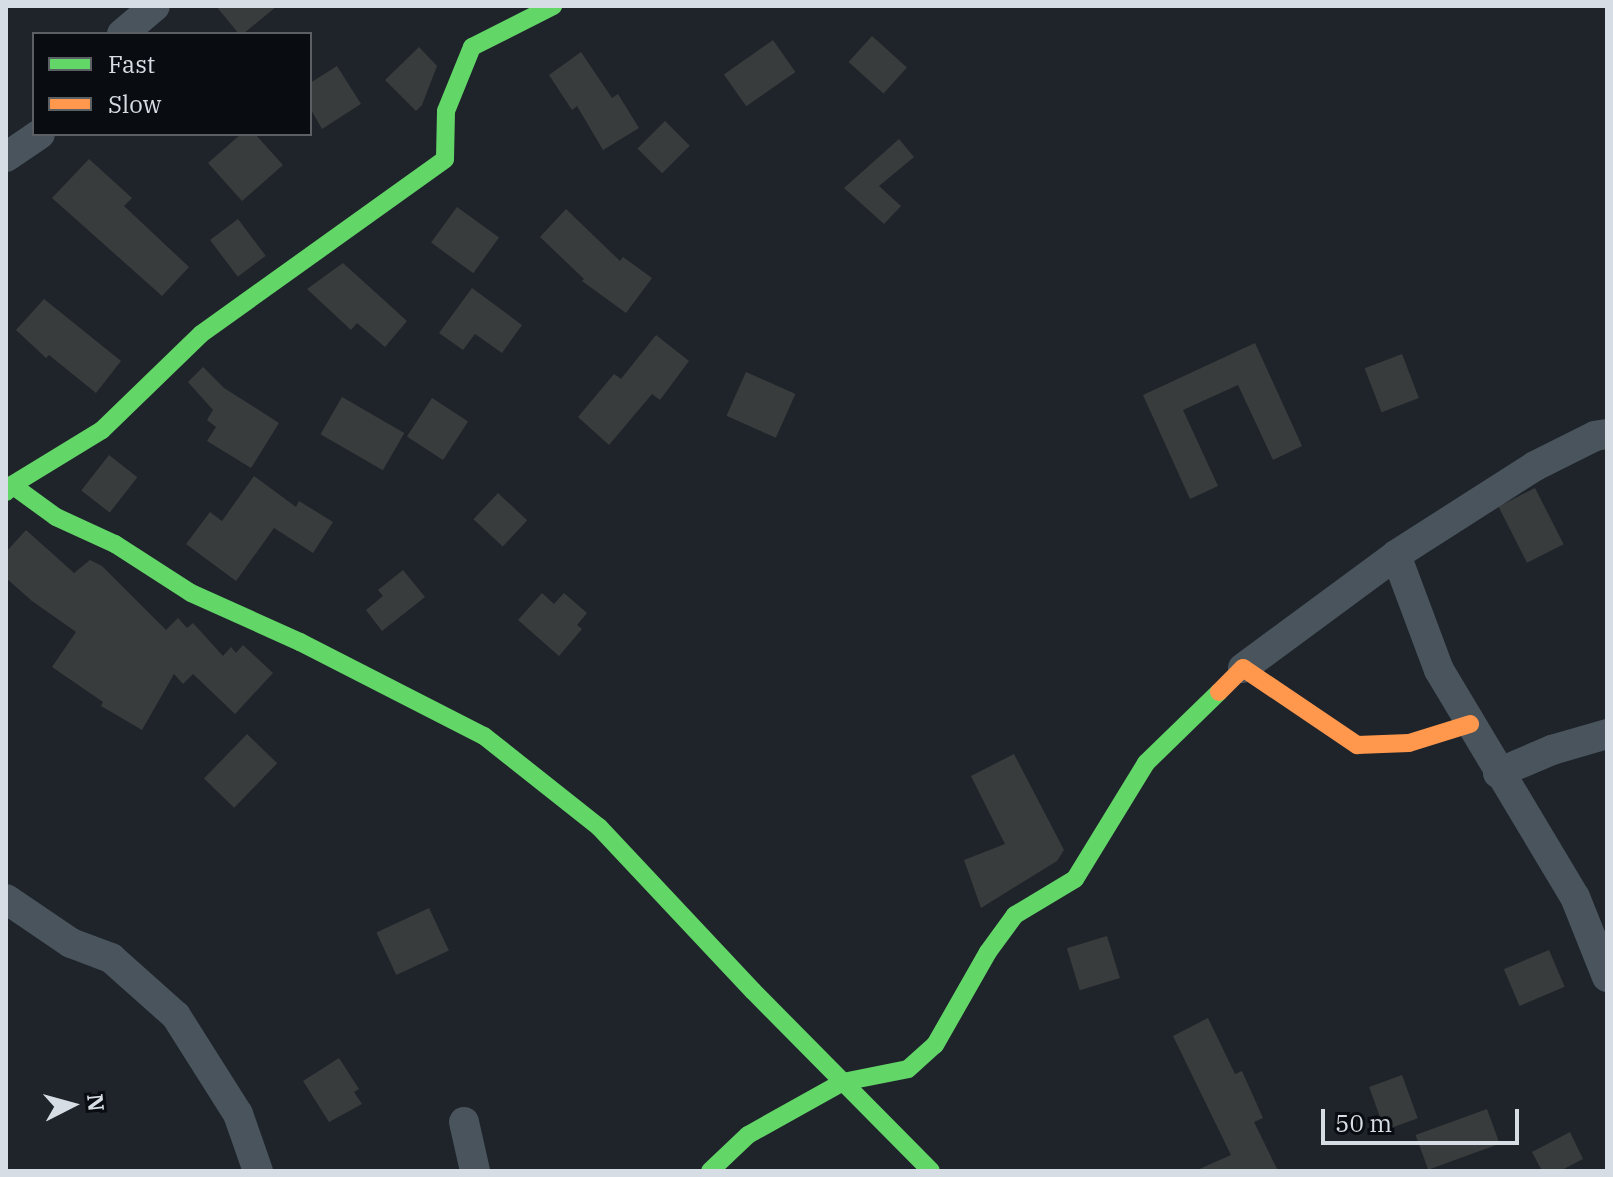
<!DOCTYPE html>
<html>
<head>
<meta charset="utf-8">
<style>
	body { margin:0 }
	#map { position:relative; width:1613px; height:1177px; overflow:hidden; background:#1e242a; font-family:"IBM Plex Serif",serif }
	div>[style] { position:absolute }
	.building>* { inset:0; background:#393c3c; transform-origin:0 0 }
	.street>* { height:30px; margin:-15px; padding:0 15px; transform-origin:15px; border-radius:15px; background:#4a545c }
	.fast>* { height:18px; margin:-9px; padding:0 9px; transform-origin:9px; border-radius:9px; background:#63d668 }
	.slow>* { height:18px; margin:-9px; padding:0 9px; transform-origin:9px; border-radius:9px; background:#ff974d }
	span { translate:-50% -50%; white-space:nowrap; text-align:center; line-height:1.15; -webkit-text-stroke:6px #090d11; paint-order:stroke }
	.frame { position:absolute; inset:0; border:8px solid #d7dde4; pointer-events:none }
	.legend { position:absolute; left:32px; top:32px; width:280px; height:104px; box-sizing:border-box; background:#090d11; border:2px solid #5b6065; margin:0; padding:10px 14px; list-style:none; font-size:24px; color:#d7dde4 }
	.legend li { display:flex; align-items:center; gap:16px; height:40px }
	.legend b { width:40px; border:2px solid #5b6065 }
	.north { position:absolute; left:32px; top:1065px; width:80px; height:80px; -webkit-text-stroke:6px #090d11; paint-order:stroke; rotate:84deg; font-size:22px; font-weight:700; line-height:32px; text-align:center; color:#d7dde4 }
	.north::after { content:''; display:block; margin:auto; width:28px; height:36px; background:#d7dde4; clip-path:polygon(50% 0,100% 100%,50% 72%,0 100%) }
	.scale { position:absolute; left:1321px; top:1109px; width:198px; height:36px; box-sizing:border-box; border:4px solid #d7dde4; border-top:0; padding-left:10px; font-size:24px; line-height:28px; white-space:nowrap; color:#d7dde4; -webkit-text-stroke:6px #090d11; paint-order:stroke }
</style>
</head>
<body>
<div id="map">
	<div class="building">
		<div style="clip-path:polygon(216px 6px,277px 6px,243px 34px,239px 34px)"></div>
		<div style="left:872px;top:36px;width:47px;height:35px;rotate:42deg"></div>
		<div style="left:773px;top:40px;width:39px;height:60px;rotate:55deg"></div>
		<div style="clip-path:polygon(419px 47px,437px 66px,422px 105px,416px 111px,385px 80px)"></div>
		<div style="clip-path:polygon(581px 52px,612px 98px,618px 94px,639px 128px,603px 150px,577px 106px,572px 110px,549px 75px)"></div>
		<div style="clip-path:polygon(337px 66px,361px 104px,322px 129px,310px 108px,310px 83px)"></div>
		<div style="left:665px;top:121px;width:35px;height:39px;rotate:45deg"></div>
		<div style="clip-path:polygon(241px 134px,255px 134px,283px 165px,242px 201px,208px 163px)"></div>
		<div style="clip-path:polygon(899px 139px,914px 157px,879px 186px,901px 206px,884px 224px,844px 188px)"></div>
		<div style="clip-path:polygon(89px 159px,132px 198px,124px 206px,189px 267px,162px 296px,52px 198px)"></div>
		<div style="left:457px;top:207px;width:52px;height:44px;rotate:36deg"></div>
		<div style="clip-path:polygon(566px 209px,620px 261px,623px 257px,652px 278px,626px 313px,582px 281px,584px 279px,540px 237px)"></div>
		<div style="left:238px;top:219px;width:46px;height:35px;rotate:53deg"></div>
		<div style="clip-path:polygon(343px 263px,407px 321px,385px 347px,357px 323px,351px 330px,307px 289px)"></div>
		<div style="clip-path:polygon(472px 288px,522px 325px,502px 353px,475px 334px,463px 350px,439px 333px)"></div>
		<div style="clip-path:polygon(44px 299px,121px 361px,96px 393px,49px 355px,46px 358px,16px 330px)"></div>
		<div style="clip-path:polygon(656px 335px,689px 361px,660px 400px,652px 394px,609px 445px,578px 417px,614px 374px,621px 379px)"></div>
		<div style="clip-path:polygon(1255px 343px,1302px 446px,1273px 460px,1238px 385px,1183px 410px,1218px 486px,1190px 499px,1143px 395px)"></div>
		<div style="left:1402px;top:354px;width:47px;height:40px;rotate:69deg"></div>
		<div style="clip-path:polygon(203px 367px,224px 388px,279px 423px,251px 468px,207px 441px,216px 427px,207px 420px,213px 410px,188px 382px)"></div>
		<div style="left:746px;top:372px;width:54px;height:48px;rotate:24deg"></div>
		<div style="left:342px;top:397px;width:72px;height:43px;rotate:30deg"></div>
		<div style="left:432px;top:398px;width:43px;height:46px;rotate:33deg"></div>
		<div style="left:109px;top:455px;width:36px;height:45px;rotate:38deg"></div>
		<div style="clip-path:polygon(254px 476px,296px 507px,299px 501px,333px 522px,313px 553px,274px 528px,236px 581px,186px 544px,210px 512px,222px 521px)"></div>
		<div style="left:1535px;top:488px;width:63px;height:41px;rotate:63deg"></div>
		<div style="left:498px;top:493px;width:40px;height:36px;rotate:43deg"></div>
		<div style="clip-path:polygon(26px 530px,74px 573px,90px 560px,102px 566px,166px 630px,178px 618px,187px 628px,193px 623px,223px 656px,231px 647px,236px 653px,243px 645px,273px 673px,235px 714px,193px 674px,183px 684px,174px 674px,142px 730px,101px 706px,103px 702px,52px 667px,76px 632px,32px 601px,6px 578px,6px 552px)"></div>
		<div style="clip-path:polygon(403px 570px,425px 597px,382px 631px,366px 610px,383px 596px,378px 590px)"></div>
		<div style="clip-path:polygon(542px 593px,554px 604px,564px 593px,587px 613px,577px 625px,582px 629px,559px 656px,518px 620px)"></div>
		<div style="left:247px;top:734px;width:42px;height:62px;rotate:44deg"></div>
		<div style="clip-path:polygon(1014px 754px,1064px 850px,1057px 861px,981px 908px,964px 860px,1005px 844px,971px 776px)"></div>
		<div style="left:429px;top:908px;width:47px;height:58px;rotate:65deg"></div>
		<div style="left:1107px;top:936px;width:44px;height:42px;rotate:73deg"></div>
		<div style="left:1549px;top:950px;width:40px;height:49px;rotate:67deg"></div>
		<div style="clip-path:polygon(1208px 1018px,1235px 1074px,1242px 1071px,1263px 1118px,1254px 1122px,1278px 1171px,1195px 1171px,1231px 1155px,1173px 1036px)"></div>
		<div style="clip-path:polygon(339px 1058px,359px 1089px,354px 1092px,362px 1104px,329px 1122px,303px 1081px)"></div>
		<div style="left:1402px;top:1075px;width:46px;height:35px;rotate:70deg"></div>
		<div style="left:1487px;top:1109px;width:37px;height:76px;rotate:70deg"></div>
		<div style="clip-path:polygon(1570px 1132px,1583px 1159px,1560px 1171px,1542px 1171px,1532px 1152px)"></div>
	</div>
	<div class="street">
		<div style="left:122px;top:34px;width:43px;rotate:-40.3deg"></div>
		<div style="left:6px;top:157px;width:41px;rotate:-34.1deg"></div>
		<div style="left:1607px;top:434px;width:12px;rotate:171deg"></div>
		<div style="left:1595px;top:436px;width:67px;rotate:153.4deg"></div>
		<div style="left:1535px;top:466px;width:165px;rotate:147.4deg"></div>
		<div style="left:1396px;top:555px;width:123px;rotate:69.5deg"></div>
		<div style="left:1439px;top:670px;width:265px;rotate:59.1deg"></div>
		<div style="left:1575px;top:897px;width:86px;rotate:68.2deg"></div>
		<div style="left:1243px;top:668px;width:190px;rotate:-36.4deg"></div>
		<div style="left:1498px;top:773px;width:59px;rotate:-23.1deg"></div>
		<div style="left:1552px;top:750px;width:57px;rotate:-16.2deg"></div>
		<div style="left:6px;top:899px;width:78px;rotate:34.1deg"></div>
		<div style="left:71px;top:943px;width:43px;rotate:20.6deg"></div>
		<div style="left:111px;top:958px;width:87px;rotate:41.7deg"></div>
		<div style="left:176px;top:1016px;width:116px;rotate:57.7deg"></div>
		<div style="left:238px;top:1114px;width:60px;rotate:70.7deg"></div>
		<div style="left:464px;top:1122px;width:50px;rotate:77.3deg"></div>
	</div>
	<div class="fast">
		<div style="left:12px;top:485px;width:105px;rotate:-31.4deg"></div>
		<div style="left:102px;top:430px;width:138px;rotate:-44.1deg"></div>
		<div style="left:201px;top:334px;width:300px;rotate:-35.6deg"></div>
		<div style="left:445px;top:159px;width:48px;rotate:-88.8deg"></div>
		<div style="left:446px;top:111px;width:69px;rotate:-67.9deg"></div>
		<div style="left:472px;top:47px;width:91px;rotate:-26.8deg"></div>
		<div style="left:6px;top:492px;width:9px;rotate:-49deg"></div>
		<div style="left:12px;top:485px;width:54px;rotate:36deg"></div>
		<div style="left:56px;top:517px;width:65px;rotate:24.6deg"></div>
		<div style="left:115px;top:544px;width:90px;rotate:32.8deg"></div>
		<div style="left:191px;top:593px;width:120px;rotate:24.2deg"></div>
		<div style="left:300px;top:642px;width:207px;rotate:27.1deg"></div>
		<div style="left:484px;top:736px;width:147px;rotate:38.4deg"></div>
		<div style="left:599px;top:827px;width:225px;rotate:46.8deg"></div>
		<div style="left:753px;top:991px;width:253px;rotate:45.3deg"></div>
		<div style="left:710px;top:1171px;width:52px;rotate:-43.5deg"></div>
		<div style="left:748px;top:1135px;width:109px;rotate:-29.2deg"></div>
		<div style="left:843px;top:1082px;width:66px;rotate:-11.3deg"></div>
		<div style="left:908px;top:1069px;width:36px;rotate:-42deg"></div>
		<div style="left:935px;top:1045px;width:107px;rotate:-60.3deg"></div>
		<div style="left:988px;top:952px;width:46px;rotate:-53.9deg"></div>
		<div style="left:1015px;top:915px;width:70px;rotate:-31deg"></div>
		<div style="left:1075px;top:879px;width:136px;rotate:-58.5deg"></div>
		<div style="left:1146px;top:763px;width:102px;rotate:-44.2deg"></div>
	</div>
	<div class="slow">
		<div style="left:1219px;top:692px;width:34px;rotate:-45deg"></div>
		<div style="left:1243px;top:668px;width:138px;rotate:34deg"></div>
		<div style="left:1357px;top:745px;width:52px;rotate:-2.2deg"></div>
		<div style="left:1409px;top:743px;width:64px;rotate:-17.3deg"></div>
	</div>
	<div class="frame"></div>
	<ul class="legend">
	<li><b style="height:10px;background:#63d668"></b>Fast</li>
	<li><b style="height:10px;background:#ff974d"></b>Slow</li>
	</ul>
	<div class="north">N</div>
	<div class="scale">50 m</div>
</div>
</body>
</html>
